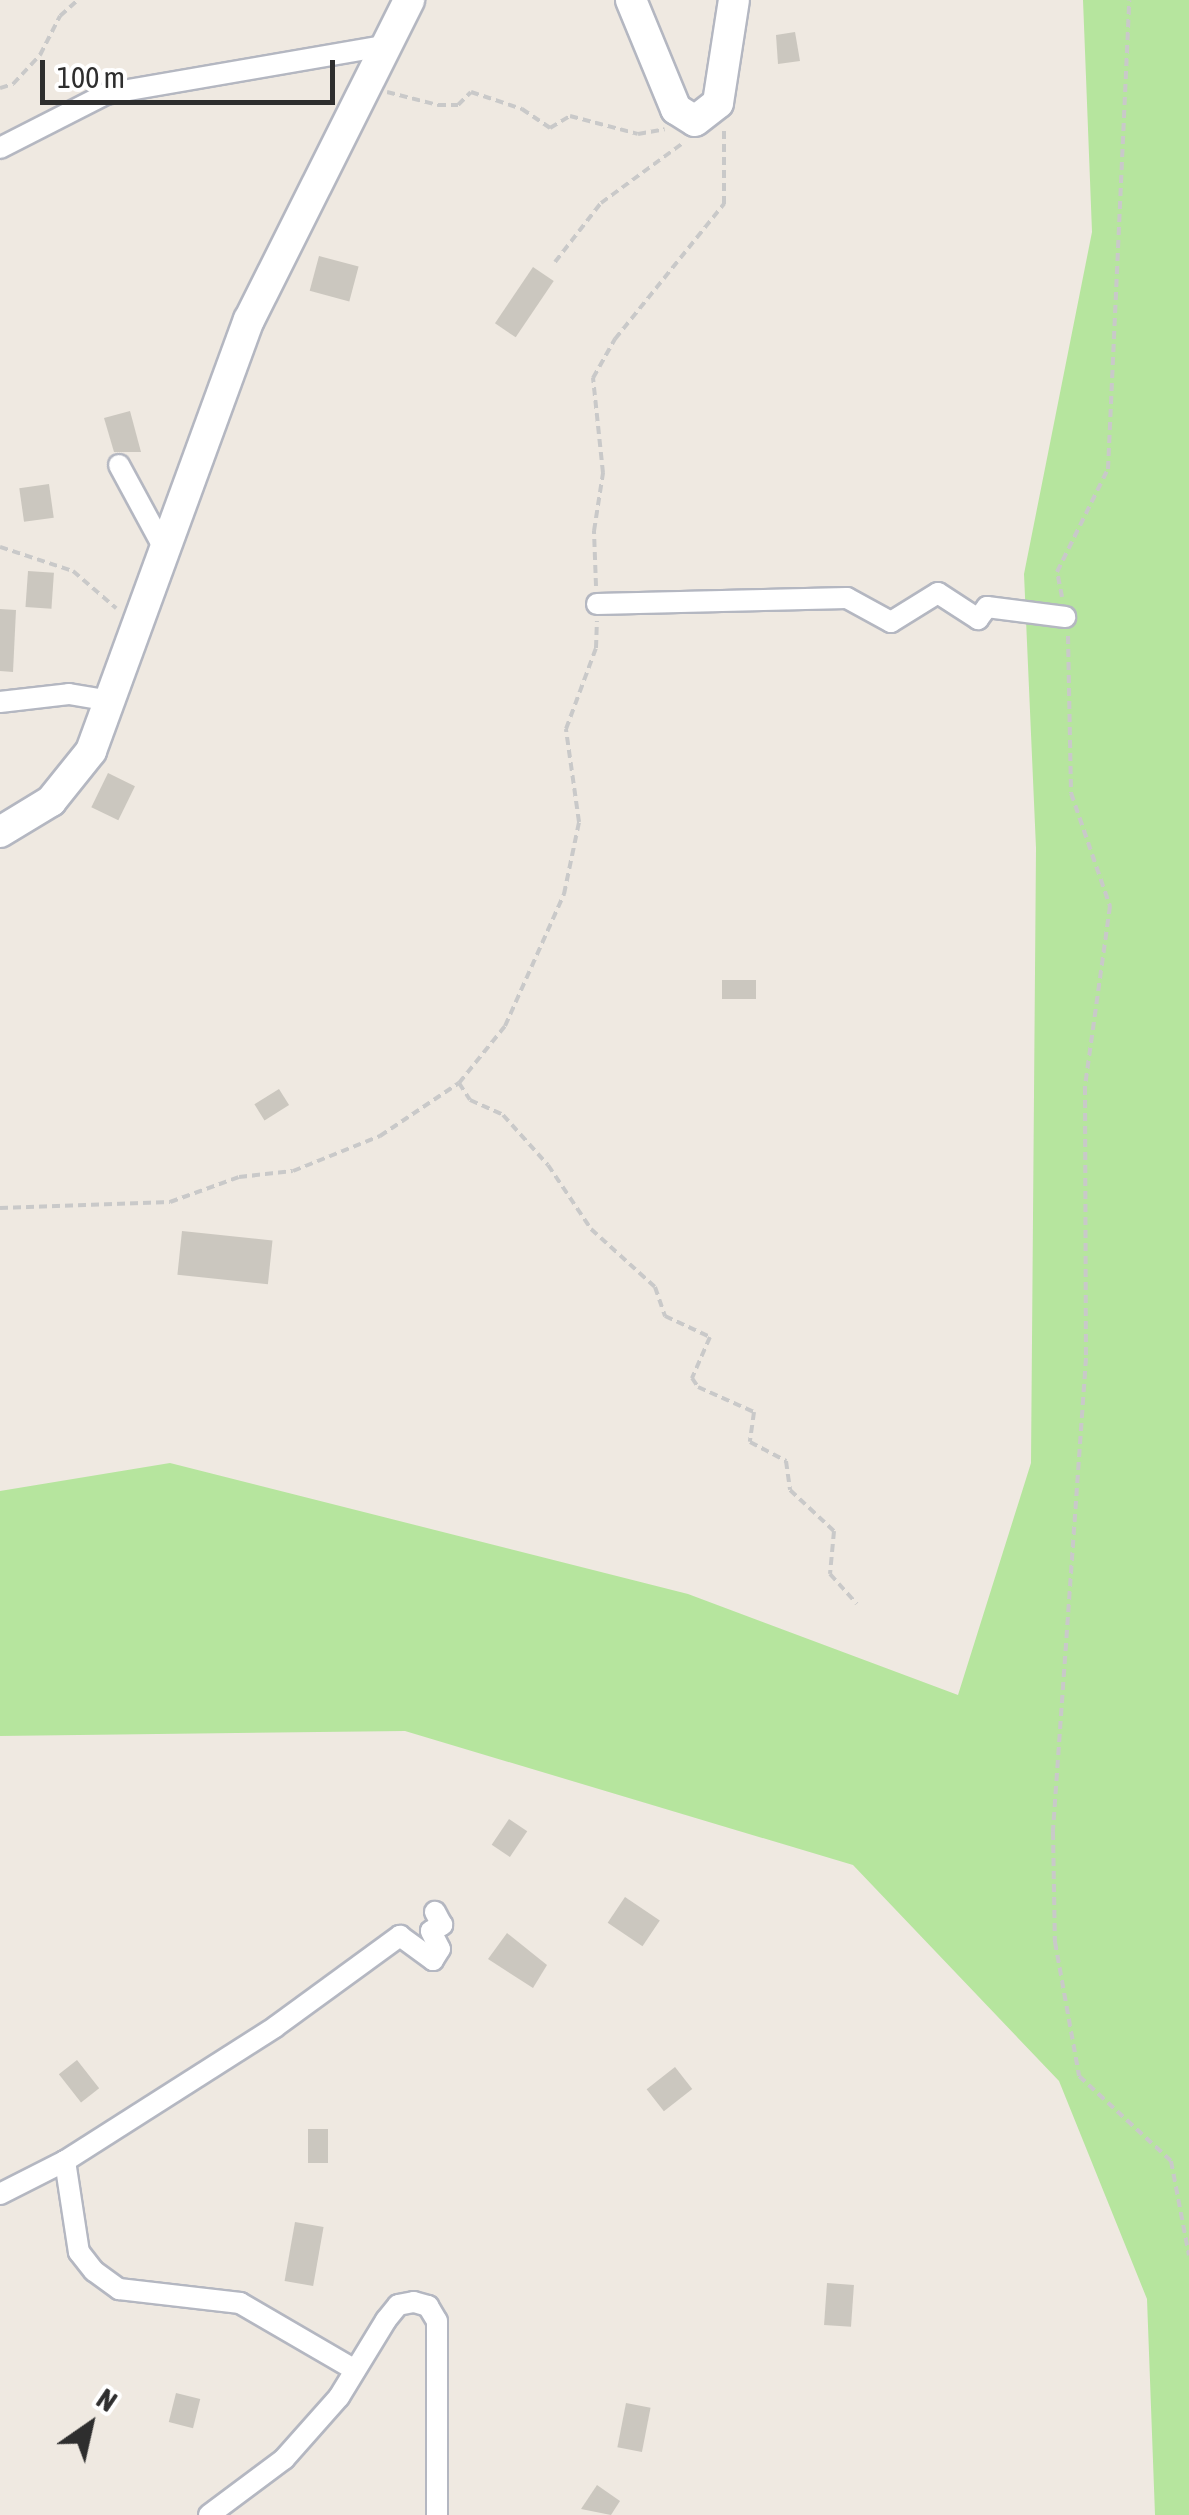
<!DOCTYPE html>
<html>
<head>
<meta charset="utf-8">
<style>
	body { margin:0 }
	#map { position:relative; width:1189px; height:2515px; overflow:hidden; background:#efe9e1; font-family:"Asap Condensed",sans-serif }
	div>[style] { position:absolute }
	.green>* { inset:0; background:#b6e59e }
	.building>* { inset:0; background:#cbc7bf; transform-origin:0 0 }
	.path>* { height:4px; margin-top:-2px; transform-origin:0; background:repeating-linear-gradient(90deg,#c9c9c9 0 8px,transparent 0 13px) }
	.roads { filter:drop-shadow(2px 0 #b4b7c1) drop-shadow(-2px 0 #b4b7c1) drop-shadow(0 2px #b4b7c1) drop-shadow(0 -2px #b4b7c1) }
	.street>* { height:20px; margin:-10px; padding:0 10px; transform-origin:10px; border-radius:10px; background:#fff }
	.secondary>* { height:30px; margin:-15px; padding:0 15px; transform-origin:15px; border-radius:15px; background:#fff }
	span { translate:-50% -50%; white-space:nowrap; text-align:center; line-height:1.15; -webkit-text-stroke:10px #fff; paint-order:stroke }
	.north { position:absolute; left:40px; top:2375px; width:100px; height:100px; -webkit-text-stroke:8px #fff; paint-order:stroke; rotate:34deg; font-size:28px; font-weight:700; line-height:40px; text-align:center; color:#2e2e2e }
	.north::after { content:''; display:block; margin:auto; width:35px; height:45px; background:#2e2e2e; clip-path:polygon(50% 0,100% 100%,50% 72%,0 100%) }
	.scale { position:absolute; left:40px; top:60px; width:295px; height:45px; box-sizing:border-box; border:5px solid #2e2e2e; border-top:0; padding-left:12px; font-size:30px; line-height:35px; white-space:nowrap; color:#2e2e2e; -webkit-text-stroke:8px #fff; paint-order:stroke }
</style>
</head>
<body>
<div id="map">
	<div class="green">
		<div style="clip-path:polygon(1083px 0,1189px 0,1189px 2515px,1155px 2515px,1147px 2299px,1059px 2081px,853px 1865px,405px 1731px,0 1736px,0 1491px,170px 1463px,688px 1594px,958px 1695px,1031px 1463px,1036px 848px,1024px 574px,1092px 232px)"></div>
	</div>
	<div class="building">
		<div style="clip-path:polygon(795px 32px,800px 61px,778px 64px,776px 35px)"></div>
		<div style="left:319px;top:256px;width:41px;height:36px;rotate:15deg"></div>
		<div style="left:533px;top:267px;width:25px;height:68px;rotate:34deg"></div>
		<div style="clip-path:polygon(130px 411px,141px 452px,114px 452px,104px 418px)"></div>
		<div style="left:49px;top:484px;width:34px;height:30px;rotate:82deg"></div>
		<div style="left:28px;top:571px;width:26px;height:36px;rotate:4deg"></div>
		<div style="clip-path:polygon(0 609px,16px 610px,13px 672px,0 671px)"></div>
		<div style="left:108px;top:773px;width:30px;height:38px;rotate:26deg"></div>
		<div style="left:756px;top:980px;width:19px;height:34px;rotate:90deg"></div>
		<div style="left:279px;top:1089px;width:19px;height:29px;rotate:58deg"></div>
		<div style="left:182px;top:1231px;width:91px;height:44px;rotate:6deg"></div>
		<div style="left:509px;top:1819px;width:22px;height:31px;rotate:34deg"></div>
		<div style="left:625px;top:1897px;width:42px;height:31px;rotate:34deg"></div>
		<div style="clip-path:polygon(507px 1933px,547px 1965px,533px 1988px,488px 1959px)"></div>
		<div style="left:77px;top:2060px;width:36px;height:23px;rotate:52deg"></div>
		<div style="left:675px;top:2067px;width:28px;height:36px;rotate:52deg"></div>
		<div style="left:308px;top:2129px;width:20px;height:34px"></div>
		<div style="left:295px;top:2222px;width:29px;height:60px;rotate:10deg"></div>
		<div style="left:827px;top:2283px;width:27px;height:42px;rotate:4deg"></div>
		<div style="left:176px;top:2393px;width:25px;height:30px;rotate:14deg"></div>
		<div style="left:626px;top:2403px;width:25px;height:45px;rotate:11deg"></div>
		<div style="clip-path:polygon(597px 2485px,620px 2501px,611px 2515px,581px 2509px)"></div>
	</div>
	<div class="path">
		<div style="left:0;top:88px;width:14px;rotate:-17deg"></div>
		<div style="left:13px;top:84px;width:40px;rotate:-47deg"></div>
		<div style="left:40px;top:55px;width:44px;rotate:-62.9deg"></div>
		<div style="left:60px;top:16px;width:24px;rotate:-42deg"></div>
		<div style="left:387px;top:92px;width:53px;rotate:14.3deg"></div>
		<div style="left:438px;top:105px;width:20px"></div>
		<div style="left:458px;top:105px;width:18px;rotate:-45deg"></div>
		<div style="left:471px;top:92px;width:54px;rotate:18.4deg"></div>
		<div style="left:522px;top:109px;width:34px;rotate:34deg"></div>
		<div style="left:550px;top:128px;width:23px;rotate:-31deg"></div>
		<div style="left:570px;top:116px;width:70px;rotate:14.8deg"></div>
		<div style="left:638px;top:134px;width:27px;rotate:-10deg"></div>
		<div style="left:555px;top:262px;width:75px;rotate:-52.1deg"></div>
		<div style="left:601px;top:203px;width:102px;rotate:-36.2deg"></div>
		<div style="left:0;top:547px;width:77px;rotate:18.2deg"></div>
		<div style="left:73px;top:571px;width:57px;rotate:40.7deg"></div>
		<div style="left:596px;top:586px;width:55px;rotate:-92.1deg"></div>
		<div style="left:594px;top:531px;width:59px;rotate:-81.2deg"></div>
		<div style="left:603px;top:473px;width:96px;rotate:-96deg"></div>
		<div style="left:593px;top:378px;width:45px;rotate:-60.6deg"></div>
		<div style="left:615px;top:339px;width:174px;rotate:-51.1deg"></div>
		<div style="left:724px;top:204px;width:76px;rotate:-90deg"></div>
		<div style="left:1062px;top:597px;width:25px;rotate:-101deg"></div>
		<div style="left:1057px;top:572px;width:115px;rotate:-63.7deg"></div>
		<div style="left:1108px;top:469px;width:469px;rotate:-87.4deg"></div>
		<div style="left:1068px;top:636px;width:157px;rotate:88.9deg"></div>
		<div style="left:1071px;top:793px;width:120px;rotate:71deg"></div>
		<div style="left:1110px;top:906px;width:183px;rotate:97.9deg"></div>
		<div style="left:1085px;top:1087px;width:271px;rotate:89.8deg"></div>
		<div style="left:1086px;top:1358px;width:475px;rotate:94deg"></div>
		<div style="left:1053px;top:1832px;width:110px;rotate:89deg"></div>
		<div style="left:1055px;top:1942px;width:136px;rotate:79.8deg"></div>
		<div style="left:1079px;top:2076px;width:125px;rotate:42.7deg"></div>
		<div style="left:1171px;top:2161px;width:96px;rotate:79.2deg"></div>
		<div style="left:459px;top:1083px;width:20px;rotate:57deg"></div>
		<div style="left:470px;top:1100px;width:36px;rotate:24deg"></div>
		<div style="left:503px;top:1115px;width:67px;rotate:48deg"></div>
		<div style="left:548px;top:1165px;width:77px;rotate:56.1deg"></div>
		<div style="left:591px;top:1229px;width:86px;rotate:42.2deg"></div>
		<div style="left:655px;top:1287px;width:31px;rotate:71deg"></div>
		<div style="left:665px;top:1316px;width:50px;rotate:25deg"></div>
		<div style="left:710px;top:1337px;width:45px;rotate:113.7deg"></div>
		<div style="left:692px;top:1378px;width:11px;rotate:56deg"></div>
		<div style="left:698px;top:1387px;width:61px;rotate:24.1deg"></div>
		<div style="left:754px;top:1412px;width:30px;rotate:98deg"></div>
		<div style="left:750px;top:1442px;width:41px;rotate:27.8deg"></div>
		<div style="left:786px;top:1461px;width:29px;rotate:82deg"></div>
		<div style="left:790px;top:1490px;width:60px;rotate:43deg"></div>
		<div style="left:834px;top:1531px;width:43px;rotate:95.3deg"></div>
		<div style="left:830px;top:1574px;width:40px;rotate:48deg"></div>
		<div style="left:0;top:1208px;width:170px;rotate:-2deg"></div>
		<div style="left:170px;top:1202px;width:73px;rotate:-19.9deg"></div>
		<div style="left:239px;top:1177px;width:54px;rotate:-6.3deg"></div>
		<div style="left:293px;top:1171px;width:94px;rotate:-21.9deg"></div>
		<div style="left:380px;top:1136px;width:95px;rotate:-33.9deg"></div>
		<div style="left:459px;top:1083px;width:73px;rotate:-51.1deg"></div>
		<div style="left:505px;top:1026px;width:145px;rotate:-65.9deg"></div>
		<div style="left:564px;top:894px;width:74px;rotate:-78.2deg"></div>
		<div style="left:579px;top:822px;width:94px;rotate:-98deg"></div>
		<div style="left:566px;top:729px;width:86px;rotate:-69.7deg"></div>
		<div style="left:596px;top:648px;width:27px;rotate:-88deg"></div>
	</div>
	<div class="roads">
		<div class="street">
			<div style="left:0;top:148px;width:119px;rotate:-27deg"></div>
			<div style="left:106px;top:94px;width:287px;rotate:-9.8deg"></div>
			<div style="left:119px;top:465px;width:97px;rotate:61.6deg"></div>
			<div style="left:597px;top:604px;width:250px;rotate:-1.4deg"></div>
			<div style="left:847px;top:598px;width:50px;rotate:28.6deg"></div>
			<div style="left:891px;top:622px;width:55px;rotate:-31.7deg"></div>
			<div style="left:938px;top:593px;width:48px;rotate:33deg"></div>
			<div style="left:978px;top:619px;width:15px;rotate:-53deg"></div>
			<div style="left:987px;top:607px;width:79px;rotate:7.3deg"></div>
			<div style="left:0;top:702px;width:69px;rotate:-6.6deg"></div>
			<div style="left:69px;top:694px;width:43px;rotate:9.5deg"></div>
			<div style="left:65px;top:2161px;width:249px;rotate:-32.5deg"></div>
			<div style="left:275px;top:2027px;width:155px;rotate:-36.1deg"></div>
			<div style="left:400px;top:1936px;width:41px;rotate:36deg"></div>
			<div style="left:433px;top:1960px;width:13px;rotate:-58deg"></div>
			<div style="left:440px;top:1949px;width:20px;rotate:-117deg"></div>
			<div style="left:431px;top:1931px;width:13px;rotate:-29deg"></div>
			<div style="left:442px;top:1925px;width:15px;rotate:-118deg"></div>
			<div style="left:0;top:2194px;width:73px;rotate:-26.9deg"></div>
			<div style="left:65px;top:2161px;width:92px;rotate:81.3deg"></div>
			<div style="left:79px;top:2252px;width:24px;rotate:52deg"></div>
			<div style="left:94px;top:2271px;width:31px;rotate:36deg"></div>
			<div style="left:119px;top:2289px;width:122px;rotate:6.6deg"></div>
			<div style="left:240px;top:2303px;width:133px;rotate:30.2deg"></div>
			<div style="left:209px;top:2515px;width:94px;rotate:-36.7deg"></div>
			<div style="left:284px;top:2459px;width:83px;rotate:-48.4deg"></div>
			<div style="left:339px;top:2397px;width:90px;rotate:-58.6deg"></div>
			<div style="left:386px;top:2320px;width:19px;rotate:-51deg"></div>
			<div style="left:398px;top:2305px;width:16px;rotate:-11deg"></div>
			<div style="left:414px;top:2302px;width:15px;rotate:16deg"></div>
			<div style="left:428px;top:2306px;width:17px;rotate:59deg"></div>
			<div style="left:437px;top:2321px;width:194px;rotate:90deg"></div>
		</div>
		<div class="secondary">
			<div style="left:631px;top:0;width:118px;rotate:67.6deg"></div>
			<div style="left:676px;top:109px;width:22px;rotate:32deg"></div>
			<div style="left:695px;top:121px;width:29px;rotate:-38deg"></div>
			<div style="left:718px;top:103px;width:104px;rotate:-81.2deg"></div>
			<div style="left:0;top:832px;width:60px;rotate:-31.3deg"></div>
			<div style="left:51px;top:801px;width:64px;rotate:-51.3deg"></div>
			<div style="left:91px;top:751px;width:459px;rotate:-69.9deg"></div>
			<div style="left:249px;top:320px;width:358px;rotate:-63.4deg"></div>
		</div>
	</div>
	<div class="north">N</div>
	<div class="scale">100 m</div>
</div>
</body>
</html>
